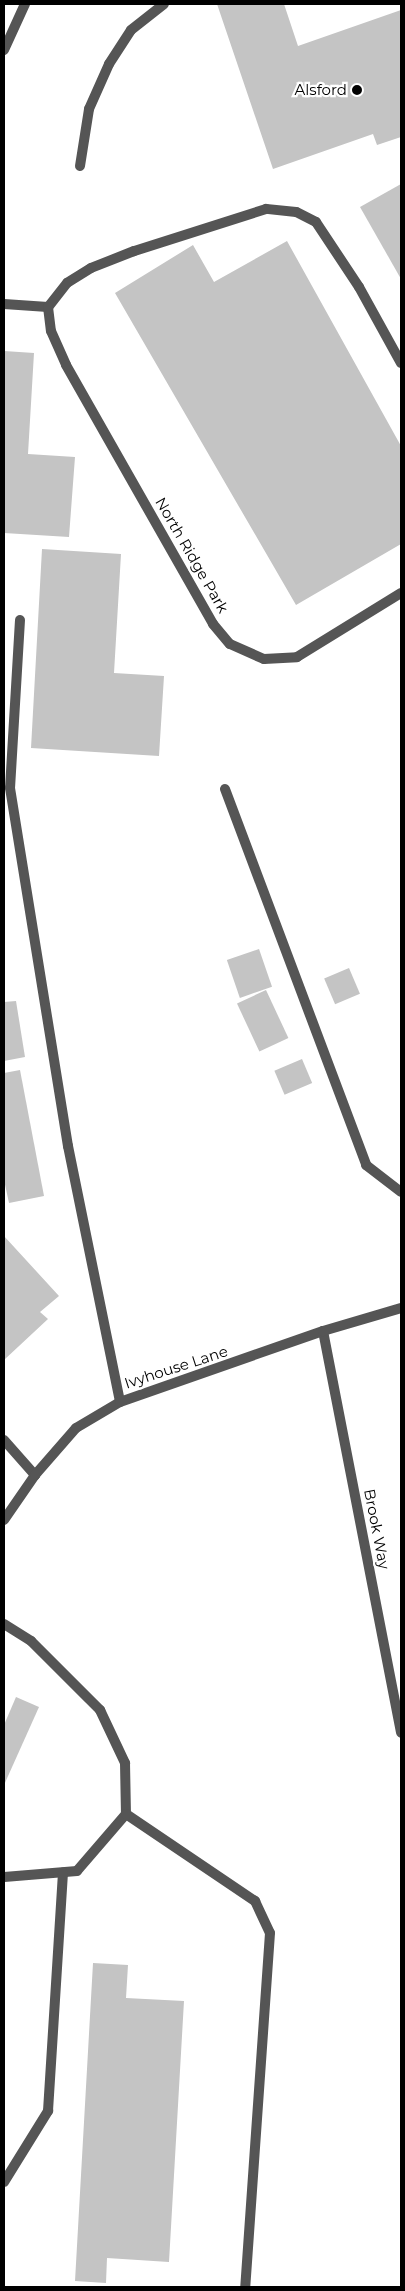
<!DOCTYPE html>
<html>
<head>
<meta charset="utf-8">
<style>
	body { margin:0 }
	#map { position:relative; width:405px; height:2291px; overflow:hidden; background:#fff; font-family:Montserrat,sans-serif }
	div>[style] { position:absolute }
	.building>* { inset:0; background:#c4c4c4; transform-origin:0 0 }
	.service>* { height:10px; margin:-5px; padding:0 5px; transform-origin:5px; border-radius:5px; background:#555 }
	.tertiary>* { height:10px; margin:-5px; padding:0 5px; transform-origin:5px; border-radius:5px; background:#555 }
	.dots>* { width:14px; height:14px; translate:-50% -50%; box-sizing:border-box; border:2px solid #fff; border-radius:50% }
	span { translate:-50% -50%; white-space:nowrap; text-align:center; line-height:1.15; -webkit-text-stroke:4.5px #fff; paint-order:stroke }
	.poi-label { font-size:15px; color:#000 }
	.right { translate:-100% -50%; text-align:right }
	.street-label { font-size:15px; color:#000 }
	.frame { position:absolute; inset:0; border:5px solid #000; pointer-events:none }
</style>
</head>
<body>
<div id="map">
	<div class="building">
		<div style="clip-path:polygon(217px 4px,284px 4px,298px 46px,401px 10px,401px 137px,377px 145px,373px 134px,273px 169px)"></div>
		<div style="clip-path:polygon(401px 184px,401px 279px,360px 207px)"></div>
		<div style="clip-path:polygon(287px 241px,401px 446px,401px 544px,296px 605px,115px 293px,193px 245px,214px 282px)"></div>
		<div style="clip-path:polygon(4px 351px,34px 353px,28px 454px,75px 457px,69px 537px,4px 533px)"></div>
		<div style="clip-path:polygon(42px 549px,121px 554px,114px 673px,164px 676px,159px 756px,31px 748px)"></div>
		<div style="left:259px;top:949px;width:40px;height:34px;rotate:71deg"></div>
		<div style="left:349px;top:968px;width:28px;height:27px;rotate:67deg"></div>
		<div style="left:266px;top:990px;width:53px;height:32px;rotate:65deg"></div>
		<div style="clip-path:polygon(16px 1001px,25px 1057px,4px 1061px,4px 1002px)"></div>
		<div style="left:302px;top:1059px;width:26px;height:30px;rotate:67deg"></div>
		<div style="clip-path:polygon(20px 1070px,44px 1196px,9px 1203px,4px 1180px,4px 1073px)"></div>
		<div style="clip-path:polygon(4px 1236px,59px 1296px,40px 1312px,48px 1319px,4px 1360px)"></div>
		<div style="clip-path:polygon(16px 1697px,39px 1707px,4px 1785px,4px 1725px)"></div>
		<div style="clip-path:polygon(93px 1963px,128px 1965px,126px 1998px,184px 2001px,169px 2262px,107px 2258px,106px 2283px,75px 2281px)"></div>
	</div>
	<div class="service">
		<div style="left:4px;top:50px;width:51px;rotate:-65.5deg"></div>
		<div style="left:80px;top:166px;width:58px;rotate:-81deg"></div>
		<div style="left:89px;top:109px;width:49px;rotate:-66deg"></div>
		<div style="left:109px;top:64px;width:40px;rotate:-57.1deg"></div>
		<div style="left:131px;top:30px;width:42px;rotate:-38.2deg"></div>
		<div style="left:4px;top:304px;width:44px;rotate:3.9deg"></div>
		<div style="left:401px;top:363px;width:87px;rotate:-118.9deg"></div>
		<div style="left:359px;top:287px;width:78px;rotate:-123.5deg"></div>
		<div style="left:316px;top:222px;width:22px;rotate:-153deg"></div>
		<div style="left:296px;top:212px;width:30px;rotate:-174deg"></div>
		<div style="left:266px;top:209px;width:139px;rotate:162.3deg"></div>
		<div style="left:134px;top:251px;width:46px;rotate:158.4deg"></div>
		<div style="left:91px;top:268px;width:28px;rotate:148deg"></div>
		<div style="left:67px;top:283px;width:31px;rotate:128deg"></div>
		<div style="left:48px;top:307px;width:24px;rotate:83deg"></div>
		<div style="left:51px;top:331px;width:37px;rotate:66deg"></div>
		<div style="left:66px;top:365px;width:298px;rotate:60.4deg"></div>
		<div style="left:213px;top:624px;width:26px;rotate:50deg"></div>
		<div style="left:230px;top:644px;width:37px;rotate:24deg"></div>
		<div style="left:264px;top:659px;width:33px;rotate:-3deg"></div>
		<div style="left:297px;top:657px;width:122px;rotate:-31.6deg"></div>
		<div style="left:20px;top:620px;width:168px;rotate:93.4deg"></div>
		<div style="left:10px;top:788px;width:363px;rotate:80.8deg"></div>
		<div style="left:68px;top:1146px;width:261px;rotate:78.5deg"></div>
		<div style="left:225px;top:789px;width:402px;rotate:69.4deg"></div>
		<div style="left:366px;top:1165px;width:44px;rotate:37.6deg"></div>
		<div style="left:323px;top:1331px;width:409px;rotate:79deg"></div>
		<div style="left:4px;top:1440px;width:47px;rotate:48.5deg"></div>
		<div style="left:4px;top:1624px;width:32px;rotate:32deg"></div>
		<div style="left:31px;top:1641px;width:98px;rotate:45deg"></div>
		<div style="left:100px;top:1710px;width:59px;rotate:64.7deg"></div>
		<div style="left:125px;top:1763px;width:51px;rotate:88.9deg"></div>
		<div style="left:126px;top:1814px;width:75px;rotate:130.7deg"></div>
		<div style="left:77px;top:1871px;width:73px;rotate:175.3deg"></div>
		<div style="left:126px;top:1814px;width:156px;rotate:34deg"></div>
		<div style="left:255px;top:1901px;width:35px;rotate:65deg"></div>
		<div style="left:270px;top:1933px;width:355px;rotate:94deg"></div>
		<div style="left:4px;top:2182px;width:84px;rotate:-58.2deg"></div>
		<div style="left:48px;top:2111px;width:239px;rotate:-86.4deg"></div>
	</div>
	<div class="tertiary">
		<div style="left:4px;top:1520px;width:55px;rotate:-55.4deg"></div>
		<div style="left:35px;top:1475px;width:62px;rotate:-48.9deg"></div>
		<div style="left:76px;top:1428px;width:51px;rotate:-30.6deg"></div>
		<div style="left:120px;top:1402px;width:215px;rotate:-19.3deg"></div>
		<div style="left:323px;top:1331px;width:81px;rotate:-16.4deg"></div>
	</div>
	<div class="dots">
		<div style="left:357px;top:90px;background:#000"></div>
	</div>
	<div class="poi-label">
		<span class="right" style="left:347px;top:90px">Alsford</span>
	</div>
	<div class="street-label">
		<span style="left:192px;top:555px;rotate:60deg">North Ridge Park</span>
		<span style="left:176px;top:1367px;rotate:-18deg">Ivyhouse Lane</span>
		<span style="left:377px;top:1529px;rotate:79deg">Brook Way</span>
	</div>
	<div class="frame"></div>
</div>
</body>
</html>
